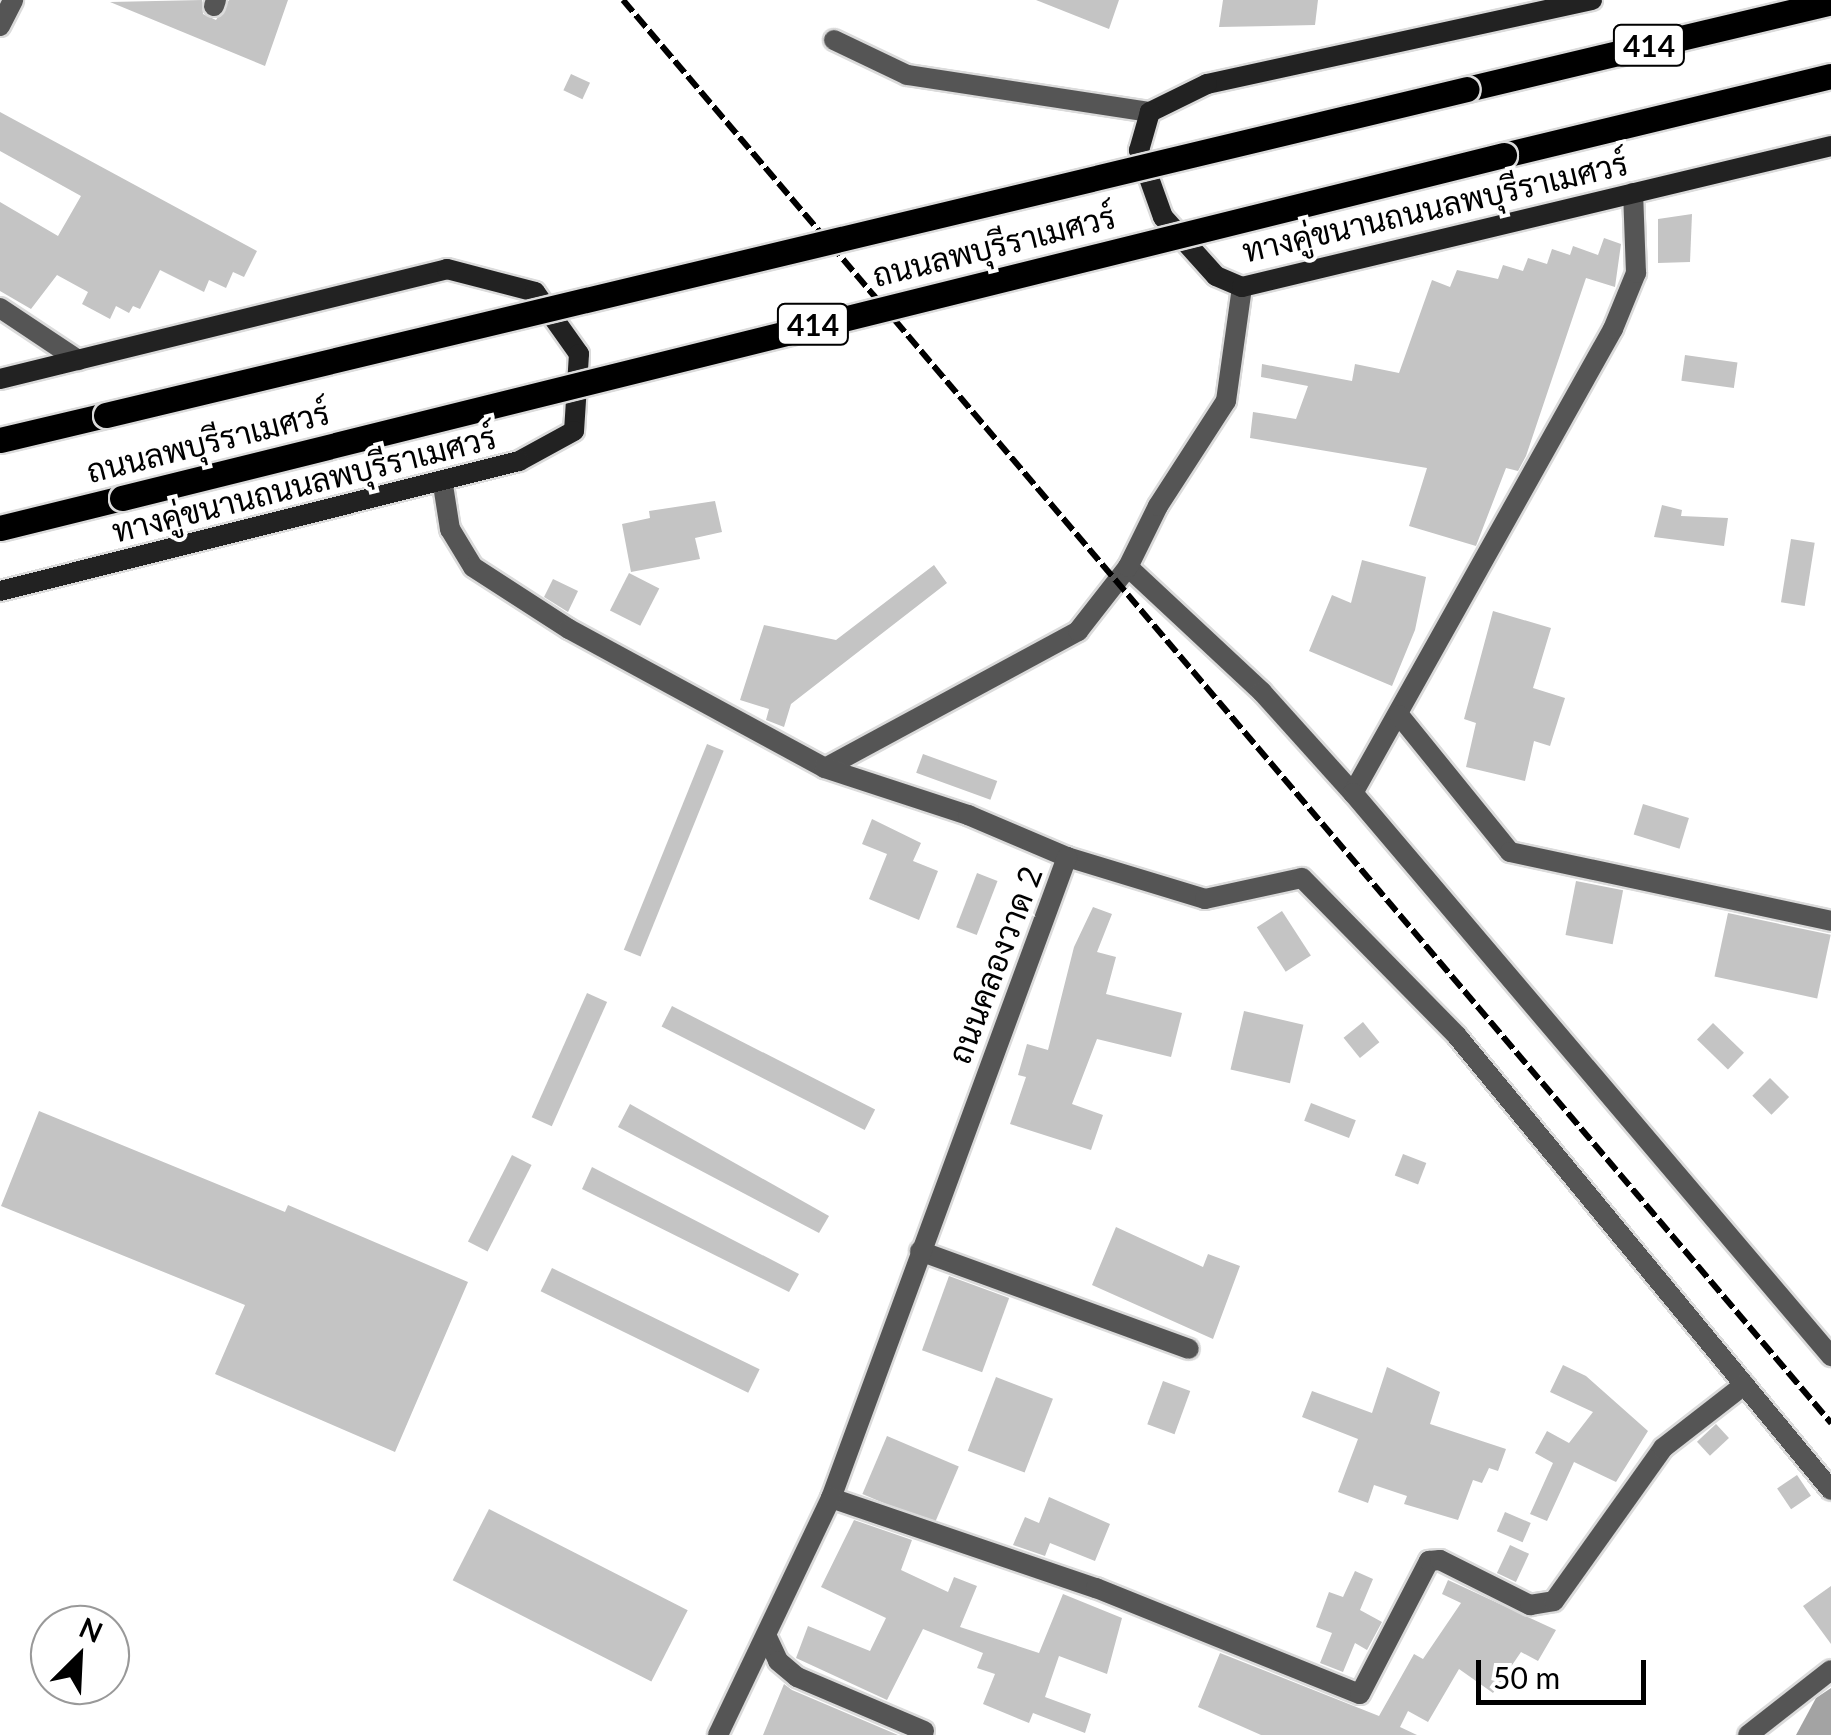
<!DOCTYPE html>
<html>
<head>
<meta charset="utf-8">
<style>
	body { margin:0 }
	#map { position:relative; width:1831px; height:1735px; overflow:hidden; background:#fff; font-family:Lato,Sarabun,sans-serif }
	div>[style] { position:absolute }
	.water>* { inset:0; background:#a3a3a3 }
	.building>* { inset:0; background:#c4c4c4; transform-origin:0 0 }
	.roads { filter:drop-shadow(2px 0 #dbdbdb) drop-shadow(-2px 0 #dbdbdb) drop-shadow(0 2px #dbdbdb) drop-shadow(0 -2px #dbdbdb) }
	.minor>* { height:20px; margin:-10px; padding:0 10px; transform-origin:10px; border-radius:10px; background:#555 }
	.tertiary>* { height:20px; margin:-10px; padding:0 10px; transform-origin:10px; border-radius:10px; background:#555 }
	.secondary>* { height:20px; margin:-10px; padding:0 10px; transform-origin:10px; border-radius:10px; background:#222 }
	.primary>* { height:25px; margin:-12.5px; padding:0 12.5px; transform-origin:12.5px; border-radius:12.5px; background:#000 }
	.rail>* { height:6px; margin-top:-3px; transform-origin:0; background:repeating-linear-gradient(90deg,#000 0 15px,transparent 0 20px) }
	.bridges { filter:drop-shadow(2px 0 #dbdbdb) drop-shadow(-2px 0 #dbdbdb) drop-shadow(0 2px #dbdbdb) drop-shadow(0 -2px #dbdbdb) }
	.primary-bridge>* { height:25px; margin:-12.5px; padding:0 12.5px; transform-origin:12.5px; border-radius:12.5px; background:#000 }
	span { translate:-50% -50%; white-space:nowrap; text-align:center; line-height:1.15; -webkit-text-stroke:8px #fff; paint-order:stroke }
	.shield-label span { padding:2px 8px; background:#fff; border:2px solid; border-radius:8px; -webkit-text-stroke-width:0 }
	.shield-label { font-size:30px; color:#000; font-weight:700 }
	.street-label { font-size:32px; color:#000 }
	.north { position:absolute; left:30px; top:1605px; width:100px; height:100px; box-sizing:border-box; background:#fff; border:2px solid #999; border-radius:50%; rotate:24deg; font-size:28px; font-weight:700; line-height:40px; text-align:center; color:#000 }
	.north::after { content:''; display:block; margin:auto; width:35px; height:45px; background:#000; clip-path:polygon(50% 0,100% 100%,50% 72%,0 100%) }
	.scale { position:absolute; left:1476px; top:1660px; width:170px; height:45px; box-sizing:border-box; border:5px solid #000; border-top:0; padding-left:12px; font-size:30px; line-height:35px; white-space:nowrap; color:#000; -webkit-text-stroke:8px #fff; paint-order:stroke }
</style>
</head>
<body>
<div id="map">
	<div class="water">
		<div style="clip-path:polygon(1831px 1688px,1831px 1735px,1796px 1735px,1816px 1698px)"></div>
	</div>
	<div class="building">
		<div style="clip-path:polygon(202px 0,203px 14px,216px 20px,229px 0,288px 0,265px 66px,110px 2px)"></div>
		<div style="clip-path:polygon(1036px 0,1119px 0,1109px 29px)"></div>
		<div style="clip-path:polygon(1223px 0,1318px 0,1315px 25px,1219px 27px)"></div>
		<div style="left:571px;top:74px;width:21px;height:18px;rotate:25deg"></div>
		<div style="clip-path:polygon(0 112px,257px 251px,244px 277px,233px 272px,226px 288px,209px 280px,204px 292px,160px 270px,140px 309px,133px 306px,129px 313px,116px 306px,110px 319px,82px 304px,88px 292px,57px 275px,31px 309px,0 291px,0 202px,58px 236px,81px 196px,0 151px)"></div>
		<div style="clip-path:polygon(1692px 214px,1690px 262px,1658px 263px,1658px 219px)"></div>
		<div style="clip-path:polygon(1604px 238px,1621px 244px,1615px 287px,1586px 278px,1526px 456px,1518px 471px,1506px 468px,1476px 546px,1409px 526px,1427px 468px,1250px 438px,1253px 412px,1296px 419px,1308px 386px,1261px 377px,1262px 364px,1352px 381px,1355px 364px,1399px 373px,1432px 280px,1450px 287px,1457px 270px,1498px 279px,1503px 265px,1523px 271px,1528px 258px,1547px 264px,1552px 249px,1570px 255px,1573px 246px,1598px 255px)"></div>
		<div style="left:1685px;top:355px;width:53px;height:26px;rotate:8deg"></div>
		<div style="clip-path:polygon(715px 501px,722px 532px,695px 538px,700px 559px,631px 572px,622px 524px,650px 518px,649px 511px)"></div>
		<div style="clip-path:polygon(1662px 505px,1682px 510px,1681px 516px,1728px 518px,1724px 546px,1654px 537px)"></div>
		<div style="left:1791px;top:539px;width:24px;height:64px;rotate:9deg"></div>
		<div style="clip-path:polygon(1362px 560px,1426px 577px,1415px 630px,1392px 686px,1309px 651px,1332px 595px,1351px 603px)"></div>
		<div style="clip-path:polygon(934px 565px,947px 583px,791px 704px,784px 727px,766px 720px,769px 709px,740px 700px,764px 625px,836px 640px)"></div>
		<div style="left:629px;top:573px;width:34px;height:42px;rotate:27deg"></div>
		<div style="clip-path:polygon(553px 579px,578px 591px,568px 612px,544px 597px)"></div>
		<div style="clip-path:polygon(1493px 611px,1551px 628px,1533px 688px,1565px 698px,1550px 746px,1534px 741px,1525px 781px,1466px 767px,1476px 723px,1464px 719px)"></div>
		<div style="left:707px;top:744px;width:18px;height:222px;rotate:22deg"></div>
		<div style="left:923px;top:754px;width:79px;height:20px;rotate:20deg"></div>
		<div style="left:1643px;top:804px;width:48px;height:32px;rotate:17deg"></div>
		<div style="clip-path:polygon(872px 819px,921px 843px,913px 861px,938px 871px,919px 920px,869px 899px,887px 854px,862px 844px)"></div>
		<div style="left:977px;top:873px;width:22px;height:58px;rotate:21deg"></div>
		<div style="left:1576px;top:881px;width:48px;height:55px;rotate:11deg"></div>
		<div style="clip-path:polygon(1093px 907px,1112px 914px,1097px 952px,1116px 957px,1106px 994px,1182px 1013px,1171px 1057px,1097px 1039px,1072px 1104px,1103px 1115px,1091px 1150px,1010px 1124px,1026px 1077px,1018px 1075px,1027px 1044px,1048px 1050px,1074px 947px)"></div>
		<div style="left:1282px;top:911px;width:53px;height:30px;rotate:57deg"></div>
		<div style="left:1728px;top:913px;width:105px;height:65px;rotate:12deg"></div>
		<div style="left:587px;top:993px;width:22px;height:136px;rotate:24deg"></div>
		<div style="left:672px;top:1006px;width:228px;height:23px;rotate:27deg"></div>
		<div style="left:1244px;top:1011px;width:61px;height:60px;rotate:13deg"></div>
		<div style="left:1363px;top:1022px;width:26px;height:25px;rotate:51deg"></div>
		<div style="left:1713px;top:1023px;width:43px;height:23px;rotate:44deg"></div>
		<div style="left:1770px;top:1078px;width:27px;height:25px;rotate:45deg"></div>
		<div style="left:1311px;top:1103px;width:48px;height:19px;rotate:21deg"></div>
		<div style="clip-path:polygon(630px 1104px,829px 1216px,819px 1233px,618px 1127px)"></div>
		<div style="clip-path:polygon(39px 1111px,285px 1212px,288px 1205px,468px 1282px,395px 1452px,215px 1374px,245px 1305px,1px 1206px)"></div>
		<div style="left:1403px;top:1154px;width:25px;height:23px;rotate:21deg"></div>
		<div style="left:512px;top:1155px;width:22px;height:97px;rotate:27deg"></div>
		<div style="clip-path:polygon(592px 1167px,799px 1274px,789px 1292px,582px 1189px)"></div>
		<div style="clip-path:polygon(1116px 1227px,1203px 1267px,1208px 1254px,1240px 1266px,1213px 1339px,1092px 1285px)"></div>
		<div style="left:552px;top:1268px;width:231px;height:26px;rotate:26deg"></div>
		<div style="left:949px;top:1276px;width:64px;height:79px;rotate:20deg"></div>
		<div style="clip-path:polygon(1563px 1365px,1586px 1376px,1648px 1431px,1616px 1482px,1574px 1462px,1547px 1521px,1530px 1514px,1553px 1463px,1535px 1453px,1547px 1431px,1569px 1443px,1593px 1412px,1550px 1392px)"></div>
		<div style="clip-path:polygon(1387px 1367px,1440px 1392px,1430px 1424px,1506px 1449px,1498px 1471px,1489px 1468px,1482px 1483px,1473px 1480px,1458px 1520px,1404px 1504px,1407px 1496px,1374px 1485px,1368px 1503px,1338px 1492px,1358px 1439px,1302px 1417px,1312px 1391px,1372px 1413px)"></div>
		<div style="left:996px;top:1377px;width:61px;height:79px;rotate:21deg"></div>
		<div style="left:1163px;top:1381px;width:29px;height:46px;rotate:20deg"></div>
		<div style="left:1716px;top:1424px;width:19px;height:26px;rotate:47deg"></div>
		<div style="left:887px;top:1436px;width:78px;height:63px;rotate:23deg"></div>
		<div style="left:1797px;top:1475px;width:25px;height:24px;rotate:56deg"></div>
		<div style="clip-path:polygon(1049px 1497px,1110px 1524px,1095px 1561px,1050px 1543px,1045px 1556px,1013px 1545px,1025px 1517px,1039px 1523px)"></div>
		<div style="left:489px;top:1509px;width:223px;height:80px;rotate:27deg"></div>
		<div style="left:1505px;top:1512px;width:28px;height:21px;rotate:23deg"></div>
		<div style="clip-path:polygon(854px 1520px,912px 1540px,901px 1570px,948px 1592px,954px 1577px,977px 1586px,960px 1627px,1039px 1653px,1063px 1594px,1122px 1618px,1107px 1674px,1059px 1656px,1045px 1697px,1091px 1714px,1085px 1733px,1033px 1713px,1029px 1723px,983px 1704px,995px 1674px,977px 1668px,983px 1653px,923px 1629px,887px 1700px,796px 1658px,808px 1626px,870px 1651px,886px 1618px,821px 1587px)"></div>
		<div style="left:1510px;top:1545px;width:21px;height:31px;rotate:25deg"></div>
		<div style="clip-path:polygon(1355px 1571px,1373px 1579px,1360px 1610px,1382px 1622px,1367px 1650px,1355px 1643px,1343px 1672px,1320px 1663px,1332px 1633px,1316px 1627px,1329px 1592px,1343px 1597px)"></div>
		<div style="clip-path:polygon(1448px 1580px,1556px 1630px,1538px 1661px,1521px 1652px,1493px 1693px,1459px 1669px,1428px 1722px,1408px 1711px,1400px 1727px,1417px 1735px,1261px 1735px,1198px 1707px,1220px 1653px,1379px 1716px,1414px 1654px,1423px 1659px,1461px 1603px,1442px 1594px)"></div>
		<div style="clip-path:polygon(1831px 1586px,1831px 1644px,1803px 1606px)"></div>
		<div style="clip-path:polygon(784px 1684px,792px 1690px,898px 1735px,763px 1735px)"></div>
	</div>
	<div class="roads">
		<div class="minor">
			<div style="left:214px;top:6px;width:6px;rotate:-72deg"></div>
			<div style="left:0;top:26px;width:29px;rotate:-63deg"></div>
			<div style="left:834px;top:40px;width:81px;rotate:25.6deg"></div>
			<div style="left:907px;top:75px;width:246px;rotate:8.7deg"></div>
			<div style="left:1128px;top:567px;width:183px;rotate:43deg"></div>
			<div style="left:1262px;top:692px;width:136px;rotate:48deg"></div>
			<div style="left:1353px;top:793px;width:532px;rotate:-60.74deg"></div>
			<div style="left:1613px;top:329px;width:61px;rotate:-67.7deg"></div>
			<div style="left:1636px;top:273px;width:80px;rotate:-92.1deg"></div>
			<div style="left:1399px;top:715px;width:176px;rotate:51deg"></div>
			<div style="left:1510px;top:852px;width:328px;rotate:12.1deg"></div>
			<div style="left:825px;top:768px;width:288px;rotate:-28.4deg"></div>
			<div style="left:1078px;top:631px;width:81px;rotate:-52deg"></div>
			<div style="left:1128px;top:567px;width:68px;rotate:-63.8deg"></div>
			<div style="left:1158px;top:506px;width:125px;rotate:-57.1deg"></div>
			<div style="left:1226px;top:401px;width:115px;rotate:-82deg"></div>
			<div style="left:1353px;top:793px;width:739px;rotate:49.67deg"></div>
			<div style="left:1067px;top:857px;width:144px;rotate:16.9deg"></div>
			<div style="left:1205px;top:899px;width:99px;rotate:-12.2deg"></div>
			<div style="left:1302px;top:878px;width:221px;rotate:45.5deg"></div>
			<div style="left:1457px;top:1036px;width:588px;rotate:50.52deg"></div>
			<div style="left:920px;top:1251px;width:286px;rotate:20deg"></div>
			<div style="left:831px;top:1498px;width:280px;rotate:18.8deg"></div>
			<div style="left:1096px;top:1588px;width:284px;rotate:21.9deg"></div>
			<div style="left:1360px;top:1694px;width:150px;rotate:-62.6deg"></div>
			<div style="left:1429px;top:1561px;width:11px;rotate:-5deg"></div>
			<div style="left:1440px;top:1560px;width:101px;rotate:26.6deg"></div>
			<div style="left:1530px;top:1605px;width:24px;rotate:-9deg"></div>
			<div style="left:1554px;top:1601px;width:188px;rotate:-54.5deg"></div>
			<div style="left:1663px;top:1448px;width:103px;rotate:-37.9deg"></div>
			<div style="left:767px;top:1637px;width:26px;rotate:65deg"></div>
			<div style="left:778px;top:1661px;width:25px;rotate:40deg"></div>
			<div style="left:797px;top:1677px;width:138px;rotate:23deg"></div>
			<div style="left:1748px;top:1735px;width:105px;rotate:-38.1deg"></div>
		</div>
		<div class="tertiary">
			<div style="left:0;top:308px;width:94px;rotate:33.7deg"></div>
			<div style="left:443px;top:485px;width:45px;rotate:81deg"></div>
			<div style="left:450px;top:529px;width:44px;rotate:58.8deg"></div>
			<div style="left:473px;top:567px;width:114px;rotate:32.9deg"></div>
			<div style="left:569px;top:629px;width:291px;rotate:28.5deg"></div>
			<div style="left:825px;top:768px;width:151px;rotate:18.2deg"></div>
			<div style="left:968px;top:815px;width:108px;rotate:23deg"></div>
			<div style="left:1067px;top:857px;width:683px;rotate:110.21deg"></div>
			<div style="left:831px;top:1498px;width:263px;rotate:115.5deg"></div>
		</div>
		<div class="secondary">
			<div style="left:1592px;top:0;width:394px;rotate:167.7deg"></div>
			<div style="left:1207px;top:84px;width:64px;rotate:153.8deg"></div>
			<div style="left:1150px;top:112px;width:40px;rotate:106deg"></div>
			<div style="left:1139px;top:150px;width:71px;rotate:70.3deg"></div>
			<div style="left:1163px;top:217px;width:79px;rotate:48.1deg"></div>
			<div style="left:1216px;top:276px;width:28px;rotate:23deg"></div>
			<div style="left:1242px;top:287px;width:606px;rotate:-13.46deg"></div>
			<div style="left:0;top:379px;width:460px;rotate:-13.8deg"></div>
			<div style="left:447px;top:269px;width:91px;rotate:14.6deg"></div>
			<div style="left:535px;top:292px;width:76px;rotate:54.6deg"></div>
			<div style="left:579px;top:354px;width:77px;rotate:93.7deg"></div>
			<div style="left:574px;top:431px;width:63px;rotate:151.4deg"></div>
			<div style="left:519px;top:461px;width:535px;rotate:165.94deg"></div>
		</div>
		<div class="primary">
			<div style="left:1467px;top:89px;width:374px;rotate:-13.4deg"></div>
			<div style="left:1504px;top:155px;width:336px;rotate:-13.6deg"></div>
			<div style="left:0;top:440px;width:109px;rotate:-13.3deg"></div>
			<div style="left:0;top:528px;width:126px;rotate:-13.8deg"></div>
		</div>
	</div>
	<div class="rail">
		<div style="left:623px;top:0;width:1867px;rotate:49.67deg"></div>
	</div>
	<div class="bridges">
		<div class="primary-bridge">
			<div style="left:106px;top:415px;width:1399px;rotate:-13.47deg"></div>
			<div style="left:122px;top:498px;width:1424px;rotate:-13.94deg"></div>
		</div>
	</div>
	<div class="shield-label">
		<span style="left:1649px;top:45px">414</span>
		<span style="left:813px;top:324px">414</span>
	</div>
	<div class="street-label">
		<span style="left:1435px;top:207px;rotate:-13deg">ทางคู่ขนานถนนลพบุรีราเมศวร์</span>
		<span style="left:994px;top:246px;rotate:-14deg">ถนนลพบุรีราเมศวร์</span>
		<span style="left:208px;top:442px;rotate:-14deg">ถนนลพบุรีราเมศวร์</span>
		<span style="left:304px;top:484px;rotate:-14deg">ทางคู่ขนานถนนลพบุรีราเมศวร์</span>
		<span style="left:995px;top:965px;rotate:-69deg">ถนนคลองวาด 2</span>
	</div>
	<div class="north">N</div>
	<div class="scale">50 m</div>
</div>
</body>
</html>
